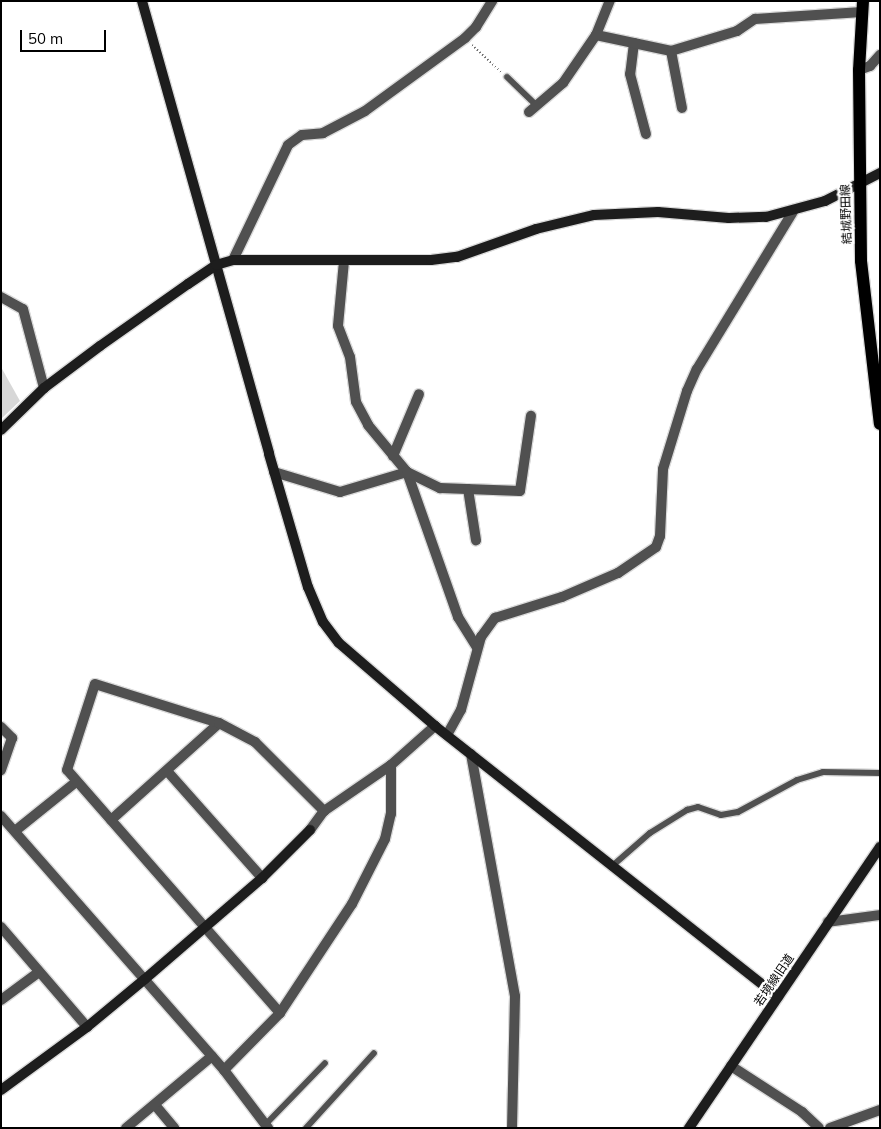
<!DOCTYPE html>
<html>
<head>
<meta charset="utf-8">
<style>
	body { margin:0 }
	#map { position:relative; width:881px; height:1129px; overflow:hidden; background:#fff; font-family:Mulish,"Noto Sans JP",sans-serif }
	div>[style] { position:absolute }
	.green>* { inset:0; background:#d7d7d7 }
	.path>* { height:2px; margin-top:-1px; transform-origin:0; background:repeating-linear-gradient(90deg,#727272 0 1px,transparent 0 3.5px) }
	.roads { filter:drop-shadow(1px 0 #dbdbdb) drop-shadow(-1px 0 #dbdbdb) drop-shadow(0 1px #dbdbdb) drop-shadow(0 -1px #dbdbdb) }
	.lane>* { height:6px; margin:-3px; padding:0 3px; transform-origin:3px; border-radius:3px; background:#505050 }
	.street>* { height:10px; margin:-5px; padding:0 5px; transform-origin:5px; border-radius:5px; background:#505050 }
	.secondary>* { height:10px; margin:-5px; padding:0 5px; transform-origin:5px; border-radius:5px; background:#1d1d1d }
	.primary>* { height:12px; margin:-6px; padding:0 6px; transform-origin:6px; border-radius:6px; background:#000 }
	span { translate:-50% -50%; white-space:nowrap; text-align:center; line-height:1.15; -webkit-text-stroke:4.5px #fff; paint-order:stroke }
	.street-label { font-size:12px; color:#000 }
	.frame { position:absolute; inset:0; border:2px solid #000; pointer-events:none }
	.scale { position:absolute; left:20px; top:30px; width:86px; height:22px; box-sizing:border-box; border:2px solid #000; border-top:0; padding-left:6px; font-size:15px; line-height:18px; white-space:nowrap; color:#000; -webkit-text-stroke:4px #fff; paint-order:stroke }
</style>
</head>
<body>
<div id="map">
	<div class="green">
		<div style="clip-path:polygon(1px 367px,20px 401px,1px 419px)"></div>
	</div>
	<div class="path">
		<div style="left:472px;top:45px;width:40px;rotate:43deg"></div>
	</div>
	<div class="roads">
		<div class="lane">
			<div style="left:507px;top:77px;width:42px;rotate:44deg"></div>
			<div style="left:611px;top:867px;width:52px;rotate:-41.1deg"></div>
			<div style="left:650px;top:833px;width:44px;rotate:-31.9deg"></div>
			<div style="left:687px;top:810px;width:11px;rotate:-15deg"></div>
			<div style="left:698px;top:807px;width:24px;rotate:19deg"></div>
			<div style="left:721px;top:815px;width:17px;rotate:-10deg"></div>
			<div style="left:738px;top:812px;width:67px;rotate:-28.5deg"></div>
			<div style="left:797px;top:780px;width:27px;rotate:-17deg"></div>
			<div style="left:823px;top:772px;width:57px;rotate:1deg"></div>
			<div style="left:265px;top:1125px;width:86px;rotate:-45.9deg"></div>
			<div style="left:306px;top:1128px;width:101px;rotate:-47.8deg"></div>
		</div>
		<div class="street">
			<div style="left:596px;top:35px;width:37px;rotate:-68deg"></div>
			<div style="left:634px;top:43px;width:31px;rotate:97deg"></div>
			<div style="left:630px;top:74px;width:62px;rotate:75.1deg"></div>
			<div style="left:671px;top:51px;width:58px;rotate:79.1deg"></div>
			<div style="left:859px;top:70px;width:12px;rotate:-20deg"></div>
			<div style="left:870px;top:66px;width:15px;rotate:-48deg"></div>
			<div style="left:529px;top:112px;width:45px;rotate:-40.5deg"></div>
			<div style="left:563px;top:83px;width:58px;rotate:-55.5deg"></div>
			<div style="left:596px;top:35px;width:77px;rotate:12deg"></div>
			<div style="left:671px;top:51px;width:69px;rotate:-16.9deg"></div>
			<div style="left:737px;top:31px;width:22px;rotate:-34deg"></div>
			<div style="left:755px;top:19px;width:107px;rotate:-3.7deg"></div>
			<div style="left:233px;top:260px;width:127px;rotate:-64.4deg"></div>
			<div style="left:288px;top:145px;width:17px;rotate:-36deg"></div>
			<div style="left:302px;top:135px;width:21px;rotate:-5deg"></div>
			<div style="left:323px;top:133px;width:47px;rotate:-27.6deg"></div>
			<div style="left:365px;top:111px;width:124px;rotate:-36.1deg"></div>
			<div style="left:465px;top:38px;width:16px;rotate:-45deg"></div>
			<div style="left:476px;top:27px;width:31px;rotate:-58deg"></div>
			<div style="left:344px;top:261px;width:65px;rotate:95.3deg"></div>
			<div style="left:338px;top:326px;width:33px;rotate:69deg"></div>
			<div style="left:350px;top:357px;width:45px;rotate:82.4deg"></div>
			<div style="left:356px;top:402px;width:26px;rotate:62deg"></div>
			<div style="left:368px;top:425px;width:61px;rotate:50.3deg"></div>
			<div style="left:407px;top:472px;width:154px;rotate:70.6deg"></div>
			<div style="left:458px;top:617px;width:36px;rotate:58deg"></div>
			<div style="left:1px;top:297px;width:25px;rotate:29deg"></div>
			<div style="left:23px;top:309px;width:82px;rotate:75.1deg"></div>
			<div style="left:393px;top:456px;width:67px;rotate:-67.2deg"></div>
			<div style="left:274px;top:472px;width:69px;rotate:16.9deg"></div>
			<div style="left:340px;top:492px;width:70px;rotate:-16.6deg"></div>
			<div style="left:407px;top:472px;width:37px;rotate:26deg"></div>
			<div style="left:440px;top:488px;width:80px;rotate:2.1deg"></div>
			<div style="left:520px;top:491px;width:76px;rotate:-81.7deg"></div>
			<div style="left:468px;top:489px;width:52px;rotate:81.1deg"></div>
			<div style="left:1px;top:727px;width:16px;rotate:45deg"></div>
			<div style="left:12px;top:738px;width:34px;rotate:109deg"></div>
			<div style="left:447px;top:735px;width:29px;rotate:-61deg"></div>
			<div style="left:461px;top:710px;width:76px;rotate:-74.7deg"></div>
			<div style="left:481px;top:637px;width:24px;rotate:-54deg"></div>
			<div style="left:495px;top:618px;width:70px;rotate:-17.4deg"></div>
			<div style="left:562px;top:597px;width:61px;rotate:-23.2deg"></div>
			<div style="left:618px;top:573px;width:46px;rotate:-34.4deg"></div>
			<div style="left:656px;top:547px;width:12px;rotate:-70deg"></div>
			<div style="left:660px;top:536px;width:67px;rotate:-87.4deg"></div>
			<div style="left:663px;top:469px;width:82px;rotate:-72.9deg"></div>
			<div style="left:687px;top:391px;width:24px;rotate:-66deg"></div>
			<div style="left:697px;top:369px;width:184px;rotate:-58.6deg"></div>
			<div style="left:471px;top:754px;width:246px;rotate:79.7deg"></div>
			<div style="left:515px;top:996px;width:132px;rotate:91.3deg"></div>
			<div style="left:168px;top:772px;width:142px;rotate:48.4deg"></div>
			<div style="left:1px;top:816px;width:338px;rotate:48.7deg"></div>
			<div style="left:224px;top:1070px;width:73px;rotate:52.8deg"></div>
			<div style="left:111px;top:820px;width:145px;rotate:-41.9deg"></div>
			<div style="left:310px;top:830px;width:24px;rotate:-54deg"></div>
			<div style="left:324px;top:811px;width:81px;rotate:-34.5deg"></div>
			<div style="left:391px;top:765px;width:59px;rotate:-41.6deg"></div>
			<div style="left:15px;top:831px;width:78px;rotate:-38.8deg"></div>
			<div style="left:828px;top:922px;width:52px;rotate:-7.7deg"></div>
			<div style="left:1px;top:927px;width:132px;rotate:49.3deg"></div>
			<div style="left:1px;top:1000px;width:47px;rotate:-36.4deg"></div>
			<div style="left:280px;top:1013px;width:323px;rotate:-131.2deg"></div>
			<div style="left:67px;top:770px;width:90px;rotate:-72deg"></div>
			<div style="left:95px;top:684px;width:130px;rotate:17.5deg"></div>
			<div style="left:219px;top:723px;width:41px;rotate:27.8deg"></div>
			<div style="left:255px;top:742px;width:98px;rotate:45deg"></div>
			<div style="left:731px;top:1066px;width:85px;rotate:32.9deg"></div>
			<div style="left:802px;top:1112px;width:23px;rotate:43deg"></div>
			<div style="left:224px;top:1070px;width:80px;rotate:-45.5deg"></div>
			<div style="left:280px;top:1013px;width:131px;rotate:-56.6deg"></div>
			<div style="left:352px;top:904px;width:73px;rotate:-63.1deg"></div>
			<div style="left:385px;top:839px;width:26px;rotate:-77deg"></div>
			<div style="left:391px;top:814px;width:49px;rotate:-90deg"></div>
			<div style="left:155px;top:1105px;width:30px;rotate:50deg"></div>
			<div style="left:126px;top:1128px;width:112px;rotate:-39.9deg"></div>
			<div style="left:830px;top:1128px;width:53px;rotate:-19.8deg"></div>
		</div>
		<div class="secondary">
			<div style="left:142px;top:1px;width:470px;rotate:74.3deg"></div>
			<div style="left:269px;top:454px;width:139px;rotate:73.7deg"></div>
			<div style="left:308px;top:587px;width:38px;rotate:67deg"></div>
			<div style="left:323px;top:622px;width:26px;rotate:53deg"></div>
			<div style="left:339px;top:643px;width:127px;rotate:40.8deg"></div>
			<div style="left:435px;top:726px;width:437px;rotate:38.3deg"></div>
			<div style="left:1px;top:430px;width:60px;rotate:-44.3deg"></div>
			<div style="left:44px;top:388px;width:70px;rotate:-36.9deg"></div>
			<div style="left:100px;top:346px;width:108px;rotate:-35.2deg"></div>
			<div style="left:188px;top:284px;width:34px;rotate:-34deg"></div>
			<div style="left:216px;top:265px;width:18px;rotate:-16deg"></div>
			<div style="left:233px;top:260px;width:198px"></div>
			<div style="left:431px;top:260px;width:26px;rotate:-7deg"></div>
			<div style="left:457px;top:257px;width:84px;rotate:-19.5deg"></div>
			<div style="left:536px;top:229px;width:60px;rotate:-13.6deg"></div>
			<div style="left:594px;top:215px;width:64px;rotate:-2.7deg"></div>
			<div style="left:658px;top:212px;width:71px;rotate:4.8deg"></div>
			<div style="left:729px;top:218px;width:37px;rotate:-2deg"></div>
			<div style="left:766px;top:217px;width:61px;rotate:-15.2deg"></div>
			<div style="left:825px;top:201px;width:62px;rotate:-27deg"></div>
			<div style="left:1px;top:1090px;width:107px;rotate:-36.2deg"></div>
			<div style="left:87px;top:1027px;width:75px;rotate:-39.6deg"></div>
			<div style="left:145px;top:979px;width:155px;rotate:-40.8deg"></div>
			<div style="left:262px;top:878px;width:68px;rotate:-45deg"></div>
			<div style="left:689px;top:1128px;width:340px;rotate:-55.8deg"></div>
		</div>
		<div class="primary">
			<div style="left:863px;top:1px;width:69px;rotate:93.3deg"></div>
			<div style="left:859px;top:70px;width:191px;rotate:89.4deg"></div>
			<div style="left:861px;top:261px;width:164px;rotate:83.4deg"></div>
		</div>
	</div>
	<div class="street-label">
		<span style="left:846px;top:214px;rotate:-92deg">結城野田線</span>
		<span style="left:774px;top:980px;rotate:-56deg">若境線旧道</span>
	</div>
	<div class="frame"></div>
	<div class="scale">50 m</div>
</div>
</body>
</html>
